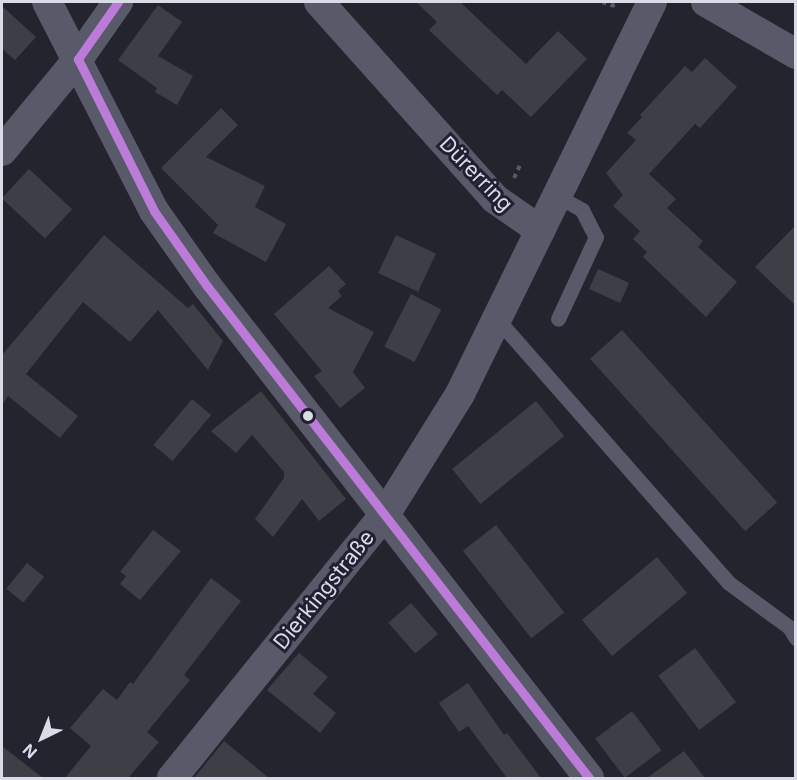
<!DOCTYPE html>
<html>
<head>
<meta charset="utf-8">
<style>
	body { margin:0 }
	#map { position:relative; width:797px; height:780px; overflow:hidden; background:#23242e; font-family:Inter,sans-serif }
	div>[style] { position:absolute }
	.building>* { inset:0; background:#3d3e46; transform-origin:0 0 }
	.path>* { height:4px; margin-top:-2px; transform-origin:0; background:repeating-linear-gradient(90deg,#595a66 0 4.5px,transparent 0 9px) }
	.lane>* { height:15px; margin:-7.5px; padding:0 7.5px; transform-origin:7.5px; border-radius:7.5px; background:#585969 }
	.street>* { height:30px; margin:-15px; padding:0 15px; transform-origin:15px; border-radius:15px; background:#585969 }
	.bus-1>* { height:9px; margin:-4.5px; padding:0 4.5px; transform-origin:4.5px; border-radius:4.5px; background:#bd7bd9 }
	.dots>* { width:16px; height:16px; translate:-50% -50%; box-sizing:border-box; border:3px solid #1f2132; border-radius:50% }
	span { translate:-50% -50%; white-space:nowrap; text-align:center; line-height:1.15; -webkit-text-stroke:6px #1f2132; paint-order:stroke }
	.street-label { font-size:21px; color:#d9dbe7 }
	.frame { position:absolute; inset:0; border:3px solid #d9dbe7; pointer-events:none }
	.north { position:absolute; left:12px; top:708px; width:60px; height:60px; -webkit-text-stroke:4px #1f2132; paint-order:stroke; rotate:223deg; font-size:16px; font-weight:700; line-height:24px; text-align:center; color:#d9dbe7 }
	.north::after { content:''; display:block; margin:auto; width:21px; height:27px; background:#d9dbe7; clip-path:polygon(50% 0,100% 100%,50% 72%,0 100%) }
</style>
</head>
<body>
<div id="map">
	<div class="building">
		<div style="clip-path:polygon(416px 2px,460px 2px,526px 64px,558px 31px,587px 59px,531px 117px,502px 90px,497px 95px,429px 30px,437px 22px)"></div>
		<div style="clip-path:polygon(158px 5px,182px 22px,158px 56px,193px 76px,177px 105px,155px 92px,157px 88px,118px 60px)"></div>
		<div style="clip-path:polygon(2px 6px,36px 37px,15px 60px,2px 49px)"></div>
		<div style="clip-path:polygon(705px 58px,737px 87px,700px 128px,695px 124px,649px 174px,676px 199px,667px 208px,703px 241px,698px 247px,737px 282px,706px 317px,643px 257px,647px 252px,633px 239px,640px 231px,613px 206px,623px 195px,606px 173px,636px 140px,627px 133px,642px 117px,640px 115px,685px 66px,692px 72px)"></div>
		<div style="clip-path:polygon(221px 108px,238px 125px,206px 157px,265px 186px,255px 207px,286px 224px,266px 262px,213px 233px,218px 225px,161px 168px)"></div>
		<div style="left:29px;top:169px;width:59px;height:40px;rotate:43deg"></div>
		<div style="clip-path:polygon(795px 226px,795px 305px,755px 267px)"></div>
		<div style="clip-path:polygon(104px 235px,188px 308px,193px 304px,223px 341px,208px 370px,158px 310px,130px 342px,83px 302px,26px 374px,78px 416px,60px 438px,8px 396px,2px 405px,2px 355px)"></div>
		<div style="left:396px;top:235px;width:44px;height:42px;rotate:25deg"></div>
		<div style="clip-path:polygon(329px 266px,346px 284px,338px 291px,342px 296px,328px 308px,374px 332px,353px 372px,365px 388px,340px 408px,314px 376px,322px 371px,274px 314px)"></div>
		<div style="left:598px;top:269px;width:34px;height:22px;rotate:24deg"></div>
		<div style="left:411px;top:294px;width:34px;height:59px;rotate:27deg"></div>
		<div style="left:622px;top:330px;width:232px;height:43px;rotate:48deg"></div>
		<div style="clip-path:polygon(261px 391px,346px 499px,319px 521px,302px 499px,273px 537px,255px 519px,284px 478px,284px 472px,252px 435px,236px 453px,211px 431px)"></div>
		<div style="left:192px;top:399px;width:25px;height:60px;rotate:40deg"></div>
		<div style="left:536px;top:401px;width:45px;height:108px;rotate:51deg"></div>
		<div style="left:496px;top:525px;width:111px;height:42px;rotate:52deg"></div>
		<div style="clip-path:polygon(153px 530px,181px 551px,140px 600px,120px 584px,126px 576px,120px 572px)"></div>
		<div style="left:657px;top:557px;width:47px;height:98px;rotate:50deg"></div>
		<div style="left:27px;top:563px;width:22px;height:33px;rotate:39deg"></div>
		<div style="clip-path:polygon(211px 578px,241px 601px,184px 675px,190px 680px,147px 732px,159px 742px,128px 778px,65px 778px,91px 746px,70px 728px,103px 689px,117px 700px,130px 682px,133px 684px)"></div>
		<div style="left:411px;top:603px;width:41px;height:30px;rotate:49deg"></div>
		<div style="left:695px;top:648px;width:68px;height:46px;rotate:53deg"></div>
		<div style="clip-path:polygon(299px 653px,328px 677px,313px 694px,336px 713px,320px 733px,267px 690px)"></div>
		<div style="clip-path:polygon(468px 683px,504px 735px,507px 733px,541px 778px,507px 778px,468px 726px,459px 732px,439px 703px)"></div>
		<div style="left:632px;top:711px;width:49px;height:46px;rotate:53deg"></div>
		<div style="clip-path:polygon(224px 741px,269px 778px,194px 778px)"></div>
		<div style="clip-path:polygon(2px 746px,43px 778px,2px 778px)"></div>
		<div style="clip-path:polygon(684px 751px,705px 778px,647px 778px)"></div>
	</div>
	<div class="path">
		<div style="left:602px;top:2px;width:17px;rotate:17deg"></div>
		<div style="left:514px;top:178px;width:14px;rotate:-65deg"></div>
	</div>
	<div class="lane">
		<div style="left:557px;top:196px;width:29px;rotate:29deg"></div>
		<div style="left:582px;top:210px;width:30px;rotate:63deg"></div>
		<div style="left:596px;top:237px;width:90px;rotate:114.9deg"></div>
		<div style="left:497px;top:319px;width:351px;rotate:48.7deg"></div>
		<div style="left:729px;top:583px;width:74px;rotate:36.3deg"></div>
		<div style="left:789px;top:627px;width:13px;rotate:58deg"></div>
	</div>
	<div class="street">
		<div style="left:47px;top:2px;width:235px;rotate:62.9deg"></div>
		<div style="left:154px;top:211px;width:92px;rotate:54.8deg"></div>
		<div style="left:207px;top:286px;width:623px;rotate:52.17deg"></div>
		<div style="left:319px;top:2px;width:264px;rotate:48.2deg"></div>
		<div style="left:495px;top:199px;width:55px;rotate:34.6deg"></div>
		<div style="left:706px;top:2px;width:104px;rotate:30deg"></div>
		<div style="left:2px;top:151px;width:119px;rotate:-50.4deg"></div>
		<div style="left:78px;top:59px;width:70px;rotate:-54.9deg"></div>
		<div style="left:172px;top:778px;width:341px;rotate:-51.1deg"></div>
		<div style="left:386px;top:513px;width:140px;rotate:-58.1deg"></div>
		<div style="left:460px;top:394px;width:436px;rotate:-63.9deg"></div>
	</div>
	<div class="bus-1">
		<div style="left:118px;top:2px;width:70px;rotate:125.1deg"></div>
		<div style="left:78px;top:59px;width:170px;rotate:63.4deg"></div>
		<div style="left:154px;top:211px;width:92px;rotate:54.8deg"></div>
		<div style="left:207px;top:286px;width:623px;rotate:52.17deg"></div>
	</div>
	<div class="dots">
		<div style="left:308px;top:416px;background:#d9dbe7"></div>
	</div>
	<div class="street-label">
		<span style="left:476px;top:174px;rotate:46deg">Dürerring</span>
		<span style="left:324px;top:590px;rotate:-51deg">Dierkingstraße</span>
	</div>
	<div class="frame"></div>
	<div class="north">N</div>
</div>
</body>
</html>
